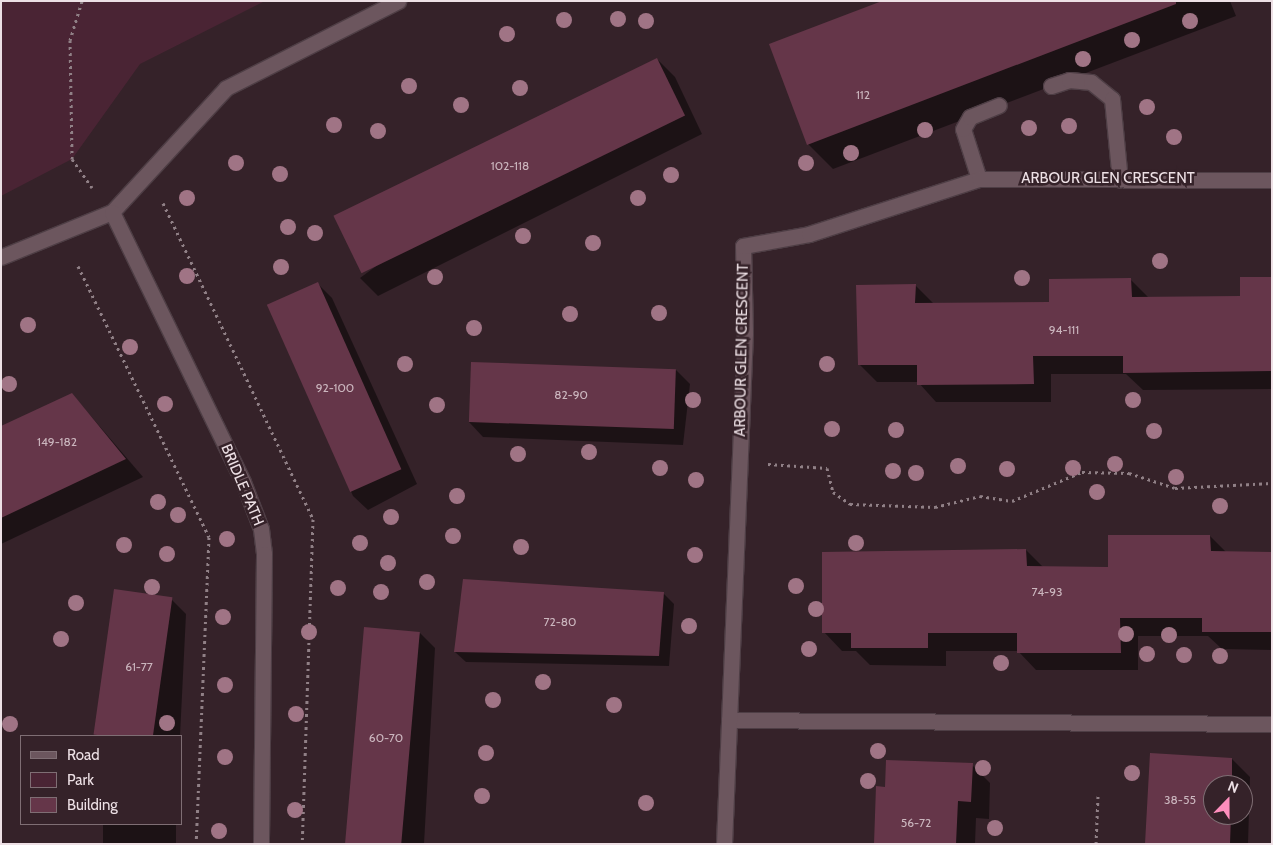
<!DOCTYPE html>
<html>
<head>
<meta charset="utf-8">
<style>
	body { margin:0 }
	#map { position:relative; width:1273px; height:845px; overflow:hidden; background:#352229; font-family:Cabin,sans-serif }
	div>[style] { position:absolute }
	.green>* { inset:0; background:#4a2434 }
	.shadow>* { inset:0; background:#0007; transform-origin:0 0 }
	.building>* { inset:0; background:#653649; transform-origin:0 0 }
	.path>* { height:3px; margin-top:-1.5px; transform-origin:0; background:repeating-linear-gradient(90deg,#908086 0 2.5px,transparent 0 6.5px) }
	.roads { filter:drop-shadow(1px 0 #4e3e45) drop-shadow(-1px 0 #4e3e45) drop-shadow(0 1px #4e3e45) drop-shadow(0 -1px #4e3e45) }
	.lane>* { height:15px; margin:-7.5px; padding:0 7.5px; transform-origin:7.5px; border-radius:7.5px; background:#6c565e }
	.street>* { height:15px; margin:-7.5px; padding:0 7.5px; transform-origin:7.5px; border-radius:7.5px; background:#6c565e }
	.trees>* { width:16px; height:16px; margin:-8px; border-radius:50%; background:#a07485 }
	span { translate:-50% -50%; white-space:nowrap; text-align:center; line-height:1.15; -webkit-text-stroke:5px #352229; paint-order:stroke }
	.number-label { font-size:12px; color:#cbb6be }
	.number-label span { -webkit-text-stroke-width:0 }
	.street-label { font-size:15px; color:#ede0e5 }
	.frame { position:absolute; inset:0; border:2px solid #ede0e5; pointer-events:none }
	.legend { position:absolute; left:20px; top:735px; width:162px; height:90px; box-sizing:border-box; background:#352229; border:1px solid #7f6e74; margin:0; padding:6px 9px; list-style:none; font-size:15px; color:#ede0e5 }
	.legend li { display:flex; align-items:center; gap:10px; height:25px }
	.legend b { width:25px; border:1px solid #7f6e74 }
	.north { position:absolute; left:1203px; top:775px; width:50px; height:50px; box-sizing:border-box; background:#352229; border:1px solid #7f6e74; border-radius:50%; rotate:22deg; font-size:14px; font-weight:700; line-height:20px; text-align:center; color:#ede0e5 }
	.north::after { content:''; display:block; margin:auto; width:18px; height:22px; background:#fe8ebd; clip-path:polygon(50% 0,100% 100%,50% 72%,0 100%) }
</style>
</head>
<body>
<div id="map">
	<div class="green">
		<div style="clip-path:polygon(1px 1px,265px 1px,140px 64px,72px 159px,1px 196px)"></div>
	</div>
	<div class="shadow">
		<div style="clip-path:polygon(886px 1px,1230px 1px,1236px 16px,833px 169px,808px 144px)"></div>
		<div style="clip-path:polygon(657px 59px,675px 77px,702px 134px,378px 296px,360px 278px)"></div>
		<div style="clip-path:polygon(1272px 278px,1272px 389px,1143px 390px,1126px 374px,1051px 374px,1051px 402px,936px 402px,918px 382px,877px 382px,859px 364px,915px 285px,933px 303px,1050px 303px,1131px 280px,1149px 298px,1241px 297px)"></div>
		<div style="clip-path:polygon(317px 283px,332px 298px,417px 484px,368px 510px,353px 496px,270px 308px)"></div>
		<div style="clip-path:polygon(676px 370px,690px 384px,683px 445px,483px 437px,469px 422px)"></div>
		<div style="clip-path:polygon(72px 394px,143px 477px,1px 544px,1px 428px)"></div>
		<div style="clip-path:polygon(1210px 536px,1227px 553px,1272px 553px,1272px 650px,1222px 649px,1208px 636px,1138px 636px,1138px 670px,1036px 670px,1018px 651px,946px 651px,946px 666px,870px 665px,856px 651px,842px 651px,824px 632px,1026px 550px,1043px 567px,1109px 568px)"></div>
		<div style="clip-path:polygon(116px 591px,171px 599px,186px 614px,180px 736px,108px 736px)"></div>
		<div style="clip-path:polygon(663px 593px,674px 604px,669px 666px,466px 662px,455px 652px)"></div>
		<div style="clip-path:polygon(420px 633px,435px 648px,424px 844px,354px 844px)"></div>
		<div style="clip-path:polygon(evenodd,1232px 759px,1250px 777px,1248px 844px,1147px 844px,1232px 759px,1213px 785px,1243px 785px,1243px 815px,1213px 815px,1213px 785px)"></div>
		<div style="clip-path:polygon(972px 765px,990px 783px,989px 819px,976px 818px,975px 844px,875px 844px,886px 788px)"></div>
		<div style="left:103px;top:824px;width:73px;height:20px"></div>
	</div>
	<div class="building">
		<div style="clip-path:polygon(882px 1px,1176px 1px,1176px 4px,807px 145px,769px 44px)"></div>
		<div style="left:657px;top:58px;width:64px;height:360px;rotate:64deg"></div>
		<div style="clip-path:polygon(1240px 277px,1272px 277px,1272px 371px,1123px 373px,1123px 356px,1033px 356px,1034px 384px,917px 385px,917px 365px,858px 365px,856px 285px,916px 284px,915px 303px,1049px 302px,1049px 279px,1131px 278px,1132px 297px,1240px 296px)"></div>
		<div style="left:318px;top:282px;width:205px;height:56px;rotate:66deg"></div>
		<div style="left:471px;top:362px;width:205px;height:60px;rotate:2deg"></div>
		<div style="clip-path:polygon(72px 393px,126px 459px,1px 518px,1px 426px)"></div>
		<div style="clip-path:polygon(1108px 535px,1210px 535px,1211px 551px,1272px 552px,1272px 632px,1202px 632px,1202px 618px,1120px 618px,1121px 653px,1017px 653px,1017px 633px,928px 633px,928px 648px,851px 648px,851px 633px,822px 633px,822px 552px,1026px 549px,1027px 566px,1108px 567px)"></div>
		<div style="clip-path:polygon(463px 579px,664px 592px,659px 656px,454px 652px)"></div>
		<div style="left:114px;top:589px;width:59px;height:147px;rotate:8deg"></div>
		<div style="left:364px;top:627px;width:56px;height:217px;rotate:5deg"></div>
		<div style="clip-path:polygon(1150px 753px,1232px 758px,1232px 785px,1213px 785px,1213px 815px,1231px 815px,1230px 844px,1145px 844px)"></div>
		<div style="clip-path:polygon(886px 760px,973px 763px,971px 802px,958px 801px,956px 844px,874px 844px,876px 786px,885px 787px)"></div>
	</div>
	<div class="path">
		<div style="left:82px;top:1px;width:41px;rotate:107.1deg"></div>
		<div style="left:70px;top:40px;width:119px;rotate:89deg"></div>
		<div style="left:72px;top:159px;width:35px;rotate:55deg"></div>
		<div style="left:163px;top:203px;width:350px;rotate:64.6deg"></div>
		<div style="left:313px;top:519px;width:325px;rotate:91.9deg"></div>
		<div style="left:78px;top:266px;width:301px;rotate:64.2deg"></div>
		<div style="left:209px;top:537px;width:307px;rotate:92.4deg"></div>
		<div style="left:768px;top:464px;width:59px;rotate:3.9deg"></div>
		<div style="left:827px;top:468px;width:25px;rotate:76deg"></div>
		<div style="left:833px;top:492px;width:21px;rotate:35deg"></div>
		<div style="left:850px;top:504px;width:85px;rotate:2deg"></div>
		<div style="left:935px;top:507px;width:46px;rotate:-13.7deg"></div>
		<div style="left:980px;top:496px;width:32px;rotate:9deg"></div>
		<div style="left:1012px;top:501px;width:76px;rotate:-22.5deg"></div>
		<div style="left:1082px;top:472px;width:47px;rotate:1.2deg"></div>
		<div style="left:1129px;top:473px;width:48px;rotate:18.1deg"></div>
		<div style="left:1175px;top:488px;width:97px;rotate:-3deg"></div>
		<div style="left:1096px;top:844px;width:48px;rotate:-87.6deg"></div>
	</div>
	<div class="roads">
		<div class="lane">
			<div style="left:1051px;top:86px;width:19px;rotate:-18deg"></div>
			<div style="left:1069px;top:80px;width:22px;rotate:5deg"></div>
			<div style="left:1091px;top:82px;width:27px;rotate:39deg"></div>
			<div style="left:1112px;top:99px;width:81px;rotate:84.4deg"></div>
			<div style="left:979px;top:179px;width:52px;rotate:-107.7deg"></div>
			<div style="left:963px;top:129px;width:14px;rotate:-60deg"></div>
			<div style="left:970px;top:117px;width:31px;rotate:-22deg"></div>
			<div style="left:1px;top:257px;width:120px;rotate:-22.1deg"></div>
			<div style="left:112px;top:212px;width:168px;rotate:-47.4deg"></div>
			<div style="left:226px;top:88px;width:193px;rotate:-26.8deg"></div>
			<div style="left:729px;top:720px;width:543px;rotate:0.42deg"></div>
		</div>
		<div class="street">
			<div style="left:112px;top:212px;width:300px;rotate:64.1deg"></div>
			<div style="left:243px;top:482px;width:50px;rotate:69deg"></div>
			<div style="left:261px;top:529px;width:25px;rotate:83deg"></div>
			<div style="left:264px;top:554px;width:290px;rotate:90.6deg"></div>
			<div style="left:724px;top:844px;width:511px;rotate:-87.65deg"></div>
			<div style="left:745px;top:333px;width:87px;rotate:-91.3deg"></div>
			<div style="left:743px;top:246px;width:67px;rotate:-10.3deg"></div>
			<div style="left:809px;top:234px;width:179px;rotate:-17.9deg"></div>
			<div style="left:979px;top:179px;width:293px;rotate:0.2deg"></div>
		</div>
	</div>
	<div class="trees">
		<div style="left:618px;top:19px"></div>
		<div style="left:564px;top:20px"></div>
		<div style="left:646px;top:21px"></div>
		<div style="left:1190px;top:21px"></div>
		<div style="left:507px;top:34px"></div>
		<div style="left:1132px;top:40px"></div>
		<div style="left:1083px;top:59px"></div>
		<div style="left:409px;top:86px"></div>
		<div style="left:520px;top:88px"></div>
		<div style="left:461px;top:105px"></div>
		<div style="left:1147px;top:107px"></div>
		<div style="left:334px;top:125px"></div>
		<div style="left:1069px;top:126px"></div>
		<div style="left:1029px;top:128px"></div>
		<div style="left:925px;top:130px"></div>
		<div style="left:378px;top:131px"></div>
		<div style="left:1174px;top:137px"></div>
		<div style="left:851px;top:153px"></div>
		<div style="left:236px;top:163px"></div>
		<div style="left:806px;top:163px"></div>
		<div style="left:280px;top:174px"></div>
		<div style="left:671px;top:175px"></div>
		<div style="left:187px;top:198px"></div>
		<div style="left:638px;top:198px"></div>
		<div style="left:288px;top:227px"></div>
		<div style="left:315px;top:233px"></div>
		<div style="left:523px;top:236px"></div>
		<div style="left:593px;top:243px"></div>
		<div style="left:1160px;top:261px"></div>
		<div style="left:281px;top:267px"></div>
		<div style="left:187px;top:276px"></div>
		<div style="left:435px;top:277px"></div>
		<div style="left:1022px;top:278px"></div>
		<div style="left:659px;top:313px"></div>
		<div style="left:570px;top:314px"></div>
		<div style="left:28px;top:325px"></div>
		<div style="left:474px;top:328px"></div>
		<div style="left:130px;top:347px"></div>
		<div style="left:405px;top:364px"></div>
		<div style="left:827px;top:364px"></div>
		<div style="left:9px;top:384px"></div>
		<div style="left:693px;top:400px"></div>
		<div style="left:1133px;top:400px"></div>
		<div style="left:165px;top:404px"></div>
		<div style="left:437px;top:405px"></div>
		<div style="left:832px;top:429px"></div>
		<div style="left:896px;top:430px"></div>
		<div style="left:1154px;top:431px"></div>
		<div style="left:589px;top:452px"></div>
		<div style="left:518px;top:454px"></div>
		<div style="left:1115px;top:464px"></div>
		<div style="left:958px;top:466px"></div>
		<div style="left:660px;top:468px"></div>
		<div style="left:1073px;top:468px"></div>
		<div style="left:1007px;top:469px"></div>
		<div style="left:893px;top:471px"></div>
		<div style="left:916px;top:473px"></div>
		<div style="left:1176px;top:477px"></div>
		<div style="left:696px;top:480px"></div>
		<div style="left:1097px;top:492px"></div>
		<div style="left:457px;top:496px"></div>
		<div style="left:158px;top:502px"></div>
		<div style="left:1220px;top:506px"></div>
		<div style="left:178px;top:515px"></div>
		<div style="left:391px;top:517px"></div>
		<div style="left:453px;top:536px"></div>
		<div style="left:227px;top:539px"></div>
		<div style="left:360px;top:543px"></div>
		<div style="left:856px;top:543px"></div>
		<div style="left:124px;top:545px"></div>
		<div style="left:521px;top:547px"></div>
		<div style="left:167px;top:554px"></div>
		<div style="left:695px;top:555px"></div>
		<div style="left:388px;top:563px"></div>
		<div style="left:427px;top:582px"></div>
		<div style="left:796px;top:586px"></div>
		<div style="left:152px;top:587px"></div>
		<div style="left:338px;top:588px"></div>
		<div style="left:381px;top:592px"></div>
		<div style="left:76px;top:603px"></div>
		<div style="left:816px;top:609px"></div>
		<div style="left:223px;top:617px"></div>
		<div style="left:689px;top:626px"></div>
		<div style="left:309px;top:632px"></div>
		<div style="left:1126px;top:634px"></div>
		<div style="left:1169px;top:635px"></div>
		<div style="left:61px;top:639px"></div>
		<div style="left:809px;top:649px"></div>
		<div style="left:1147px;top:654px"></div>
		<div style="left:1184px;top:655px"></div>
		<div style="left:1220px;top:656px"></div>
		<div style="left:1001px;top:663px"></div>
		<div style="left:543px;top:682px"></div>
		<div style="left:225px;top:685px"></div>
		<div style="left:493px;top:700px"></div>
		<div style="left:614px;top:705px"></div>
		<div style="left:296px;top:714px"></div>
		<div style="left:167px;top:723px"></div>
		<div style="left:10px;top:724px"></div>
		<div style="left:878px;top:751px"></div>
		<div style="left:486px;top:753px"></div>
		<div style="left:225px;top:757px"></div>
		<div style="left:983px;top:768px"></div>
		<div style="left:1132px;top:773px"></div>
		<div style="left:868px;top:781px"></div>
		<div style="left:482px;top:796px"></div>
		<div style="left:646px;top:803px"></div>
		<div style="left:295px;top:810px"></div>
		<div style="left:995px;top:828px"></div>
		<div style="left:219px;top:831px"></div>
	</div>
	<div class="number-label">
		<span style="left:863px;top:95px">112</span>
		<span style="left:510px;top:166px">102-118</span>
		<span style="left:1064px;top:330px">94-111</span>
		<span style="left:335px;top:388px">92-100</span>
		<span style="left:571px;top:395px">82-90</span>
		<span style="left:57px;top:442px">149-182</span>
		<span style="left:1047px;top:592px">74-93</span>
		<span style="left:560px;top:622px">72-80</span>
		<span style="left:139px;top:667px">61-77</span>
		<span style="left:386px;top:738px">60-70</span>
		<span style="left:1180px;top:800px">38-55</span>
		<span style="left:916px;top:823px">56-72</span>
	</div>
	<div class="street-label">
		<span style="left:1108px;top:179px">ARBOUR GLEN CRESCENT</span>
		<span style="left:742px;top:350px;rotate:-89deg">ARBOUR GLEN CRESCENT</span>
		<span style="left:242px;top:485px;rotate:67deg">BRIDLE PATH</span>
	</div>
	<div class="frame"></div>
	<ul class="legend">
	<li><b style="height:6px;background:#6c565e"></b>Road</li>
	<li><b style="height:14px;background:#4a2434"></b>Park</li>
	<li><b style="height:14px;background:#653649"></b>Building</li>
	</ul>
	<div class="north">N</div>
</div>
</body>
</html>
